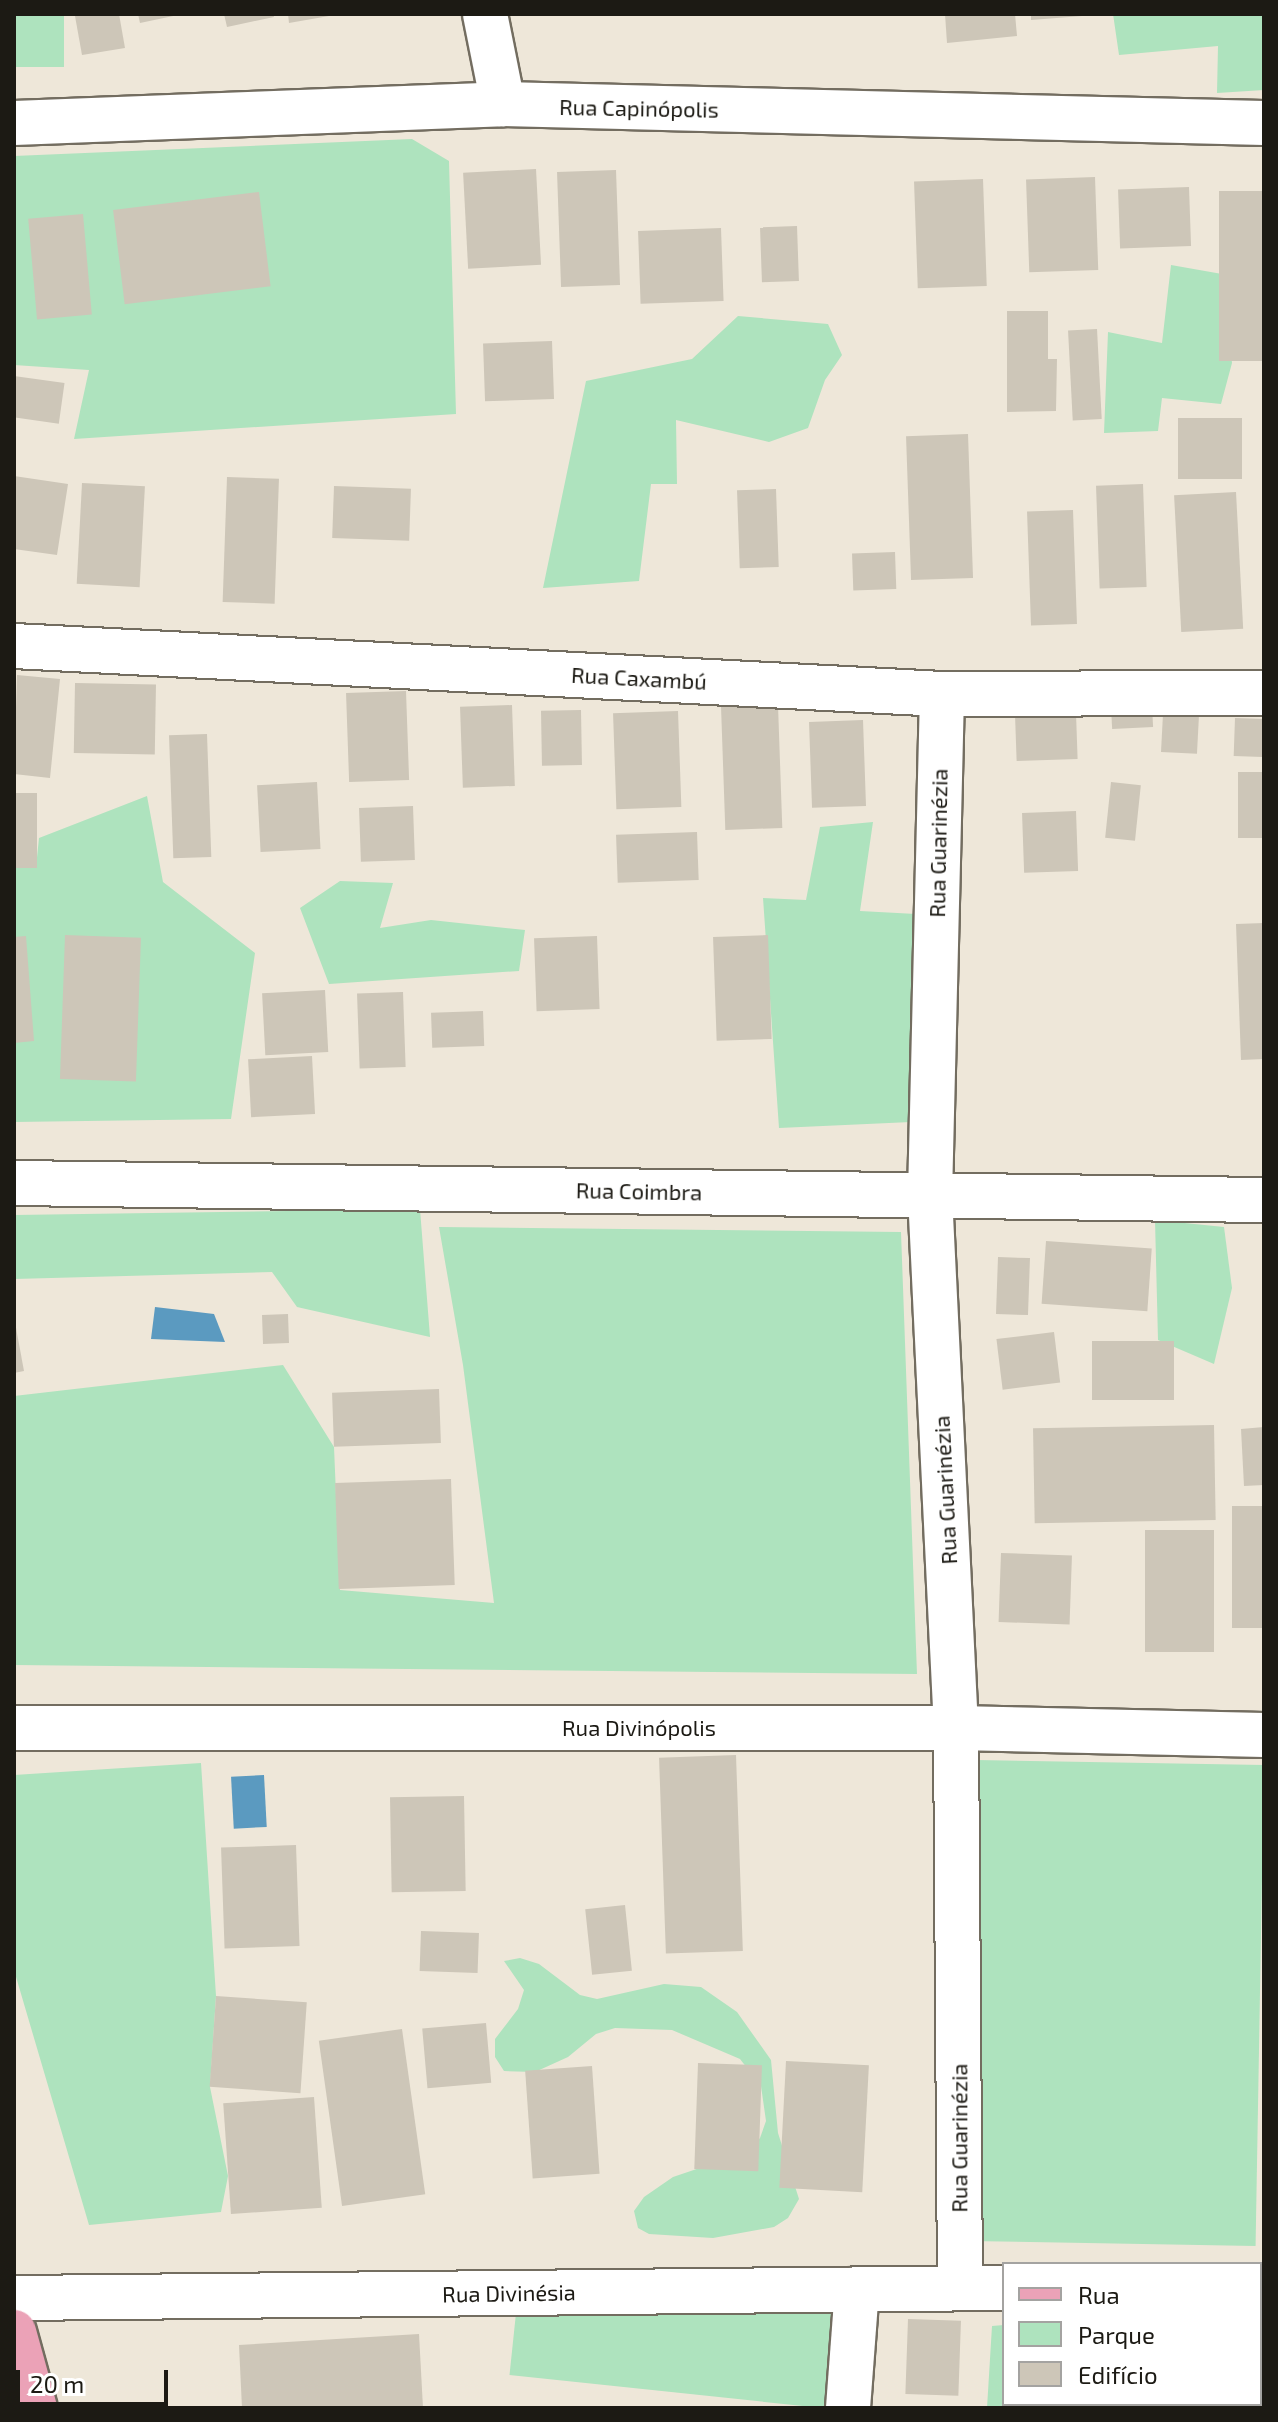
<!DOCTYPE html>
<html>
<head>
<meta charset="utf-8">
<style>
	body { margin:0 }
	#map { position:relative; width:1278px; height:2422px; overflow:hidden; background:#eee7d9; font-family:"Exo 2",sans-serif }
	div>[style] { position:absolute }
	.green>* { inset:0; background:#aee3be; transform-origin:0 0 }
	.water>* { inset:0; background:#5b9ac0; transform-origin:0 0 }
	.building>* { inset:0; background:#cdc6b8; transform-origin:0 0 }
	.roads { filter:drop-shadow(2px 0 #736d60) drop-shadow(-2px 0 #736d60) drop-shadow(0 2px #736d60) drop-shadow(0 -2px #736d60) }
	.minor>* { height:44px; margin:-22px; padding:0 22px; transform-origin:22px; border-radius:22px; background:#fff }
	.major>* { height:44px; margin:-22px; padding:0 22px; transform-origin:22px; border-radius:22px; background:#eba2b7 }
	span { translate:-50% -50%; white-space:nowrap; text-align:center; line-height:1.15; -webkit-text-stroke:8px #fff; paint-order:stroke }
	.street-label { font-size:22px; color:#1c1a14 }
	.frame { position:absolute; inset:0; border:16px solid #1c1a14; pointer-events:none }
	.legend { position:absolute; left:1002px; top:2262px; width:260px; height:144px; box-sizing:border-box; background:#fff; border:2px solid #a4a3a1; margin:0; padding:10px 14px; list-style:none; font-size:24px; color:#1c1a14 }
	.legend li { display:flex; align-items:center; gap:16px; height:40px }
	.legend b { width:40px; border:2px solid #a4a3a1 }
	.scale { position:absolute; left:16px; top:2370px; width:152px; height:36px; box-sizing:border-box; border:4px solid #1c1a14; border-top:0; padding-left:10px; font-size:24px; line-height:28px; white-space:nowrap; color:#1c1a14; -webkit-text-stroke:6px #fff; paint-order:stroke }
</style>
</head>
<body>
<div id="map">
	<div class="green">
		<div style="left:14px;top:14px;width:50px;height:53px"></div>
		<div style="clip-path:polygon(1113px 14px,1264px 14px,1264px 90px,1217px 93px,1218px 46px,1119px 55px)"></div>
		<div style="clip-path:polygon(412px 139px,449px 161px,456px 414px,74px 439px,89px 370px,14px 365px,14px 156px)"></div>
		<div style="clip-path:polygon(1171px 265px,1222px 274px,1232px 363px,1221px 404px,1162px 398px,1158px 431px,1104px 433px,1108px 332px,1162px 343px)"></div>
		<div style="clip-path:polygon(738px 316px,828px 324px,842px 355px,825px 380px,808px 428px,769px 442px,676px 420px,677px 484px,651px 484px,639px 581px,543px 588px,586px 381px,692px 359px)"></div>
		<div style="clip-path:polygon(147px 796px,163px 882px,255px 953px,231px 1119px,14px 1122px,14px 868px,36px 867px,39px 838px)"></div>
		<div style="clip-path:polygon(873px 822px,860px 911px,916px 914px,911px 1122px,779px 1128px,763px 898px,806px 900px,820px 827px)"></div>
		<div style="clip-path:polygon(340px 881px,393px 883px,380px 928px,431px 920px,525px 930px,519px 971px,329px 984px,300px 908px)"></div>
		<div style="clip-path:polygon(420px 1209px,430px 1337px,297px 1307px,272px 1272px,14px 1279px,14px 1215px)"></div>
		<div style="clip-path:polygon(1155px 1220px,1224px 1227px,1232px 1288px,1214px 1364px,1158px 1340px)"></div>
		<div style="clip-path:polygon(439px 1227px,901px 1232px,917px 1674px,14px 1665px,14px 1396px,283px 1365px,334px 1447px,340px 1590px,494px 1603px,463px 1365px)"></div>
		<div style="left:976px;top:1760px;width:288px;height:481px;rotate:1deg"></div>
		<div style="clip-path:polygon(201px 1763px,216px 1996px,210px 2087px,228px 2176px,221px 2212px,89px 2225px,14px 1970px,14px 1775px)"></div>
		<div style="clip-path:polygon(520px 1958px,539px 1964px,580px 1995px,597px 1999px,664px 1984px,701px 1987px,737px 2012px,771px 2060px,778px 2133px,799px 2199px,788px 2218px,774px 2227px,713px 2238px,649px 2234px,638px 2228px,634px 2211px,644px 2197px,673px 2177px,747px 2152px,760px 2138px,766px 2121px,761px 2086px,740px 2059px,672px 2030px,615px 2028px,596px 2034px,568px 2057px,535px 2072px,504px 2071px,495px 2057px,495px 2039px,518px 2009px,524px 1990px,504px 1961px)"></div>
		<div style="left:837px;top:2311px;width:98px;height:319px;rotate:96deg"></div>
		<div style="clip-path:polygon(1260px 2324px,1264px 2324px,1264px 2408px,1184px 2408px,1184px 2404px,1260px 2404px)"></div>
		<div style="clip-path:polygon(1004px 2325px,1004px 2404px,1120px 2404px,1120px 2408px,987px 2408px,992px 2326px)"></div>
	</div>
	<div class="water">
		<div style="clip-path:polygon(155px 1307px,214px 1314px,225px 1342px,151px 1339px)"></div>
		<div style="left:264px;top:1775px;width:52px;height:33px;rotate:87deg"></div>
	</div>
	<div class="building">
		<div style="clip-path:polygon(87px 14px,119px 14px,125px 48px,82px 55px,75px 16px)"></div>
		<div style="clip-path:polygon(138px 14px,177px 14px,178px 15px,140px 23px)"></div>
		<div style="clip-path:polygon(224px 14px,273px 14px,274px 17px,227px 27px)"></div>
		<div style="clip-path:polygon(288px 14px,329px 14px,329px 16px,289px 23px)"></div>
		<div style="clip-path:polygon(945px 14px,1015px 14px,1017px 36px,947px 43px)"></div>
		<div style="clip-path:polygon(1031px 14px,1082px 14px,1082px 16px,1031px 20px)"></div>
		<div style="left:536px;top:169px;width:96px;height:73px;rotate:87deg"></div>
		<div style="left:616px;top:170px;width:115px;height:59px;rotate:88deg"></div>
		<div style="left:1095px;top:177px;width:93px;height:69px;rotate:88deg"></div>
		<div style="left:983px;top:179px;width:107px;height:69px;rotate:88deg"></div>
		<div style="left:1189px;top:187px;width:59px;height:71px;rotate:88deg"></div>
		<div style="left:1264px;top:191px;width:170px;height:45px;rotate:90deg"></div>
		<div style="left:259px;top:192px;width:95px;height:147px;rotate:83deg"></div>
		<div style="left:83px;top:214px;width:101px;height:55px;rotate:85deg"></div>
		<div style="left:797px;top:226px;width:55px;height:37px;rotate:88deg"></div>
		<div style="left:721px;top:228px;width:73px;height:83px;rotate:88deg"></div>
		<div style="clip-path:polygon(1007px 311px,1048px 311px,1048px 359px,1057px 359px,1056px 411px,1007px 412px)"></div>
		<div style="left:1097px;top:329px;width:90px;height:29px;rotate:87deg"></div>
		<div style="left:552px;top:341px;width:58px;height:69px;rotate:88deg"></div>
		<div style="left:14px;top:376px;width:51px;height:41px;rotate:8deg"></div>
		<div style="left:1178px;top:418px;width:64px;height:61px"></div>
		<div style="left:968px;top:434px;width:144px;height:62px;rotate:88deg"></div>
		<div style="clip-path:polygon(14px 476px,68px 484px,57px 555px,14px 549px)"></div>
		<div style="left:227px;top:477px;width:52px;height:125px;rotate:2deg"></div>
		<div style="left:82px;top:483px;width:63px;height:101px;rotate:3deg"></div>
		<div style="left:1143px;top:484px;width:103px;height:47px;rotate:88deg"></div>
		<div style="left:334px;top:486px;width:77px;height:52px;rotate:2deg"></div>
		<div style="left:776px;top:489px;width:78px;height:39px;rotate:88deg"></div>
		<div style="left:1236px;top:492px;width:137px;height:62px;rotate:87deg"></div>
		<div style="left:1073px;top:510px;width:114px;height:46px;rotate:88deg"></div>
		<div style="left:895px;top:552px;width:37px;height:43px;rotate:88deg"></div>
		<div style="clip-path:polygon(17px 675px,60px 679px,50px 778px,14px 774px)"></div>
		<div style="left:75px;top:683px;width:81px;height:70px;rotate:1deg"></div>
		<div style="left:406px;top:691px;width:89px;height:60px;rotate:88deg"></div>
		<div style="left:512px;top:705px;width:81px;height:52px;rotate:88deg"></div>
		<div style="left:778px;top:705px;width:123px;height:57px;rotate:88deg"></div>
		<div style="left:1152px;top:706px;width:21px;height:41px;rotate:87deg"></div>
		<div style="left:581px;top:710px;width:55px;height:40px;rotate:89deg"></div>
		<div style="left:678px;top:711px;width:96px;height:65px;rotate:88deg"></div>
		<div style="left:1076px;top:713px;width:46px;height:61px;rotate:88deg"></div>
		<div style="left:1163px;top:714px;width:36px;height:38px;rotate:3deg"></div>
		<div style="left:1235px;top:718px;width:29px;height:38px;rotate:2deg"></div>
		<div style="left:863px;top:720px;width:86px;height:54px;rotate:88deg"></div>
		<div style="left:207px;top:734px;width:123px;height:38px;rotate:88deg"></div>
		<div style="left:1264px;top:772px;width:66px;height:26px;rotate:90deg"></div>
		<div style="left:317px;top:782px;width:67px;height:60px;rotate:87deg"></div>
		<div style="left:1111px;top:782px;width:30px;height:56px;rotate:6deg"></div>
		<div style="left:14px;top:793px;width:23px;height:75px"></div>
		<div style="left:413px;top:806px;width:54px;height:54px;rotate:88deg"></div>
		<div style="left:1076px;top:811px;width:60px;height:54px;rotate:88deg"></div>
		<div style="left:697px;top:832px;width:48px;height:81px;rotate:88deg"></div>
		<div style="clip-path:polygon(1264px 923px,1264px 1059px,1241px 1060px,1236px 924px)"></div>
		<div style="left:65px;top:935px;width:76px;height:144px;rotate:2deg"></div>
		<div style="left:768px;top:935px;width:104px;height:55px;rotate:88deg"></div>
		<div style="clip-path:polygon(26px 936px,34px 1041px,14px 1043px,14px 937px)"></div>
		<div style="left:597px;top:936px;width:73px;height:63px;rotate:88deg"></div>
		<div style="left:325px;top:990px;width:62px;height:63px;rotate:87deg"></div>
		<div style="left:403px;top:992px;width:75px;height:46px;rotate:88deg"></div>
		<div style="left:483px;top:1011px;width:35px;height:52px;rotate:88deg"></div>
		<div style="left:312px;top:1056px;width:58px;height:64px;rotate:87deg"></div>
		<div style="left:1046px;top:1241px;width:106px;height:63px;rotate:4deg"></div>
		<div style="left:998px;top:1257px;width:32px;height:57px;rotate:2deg"></div>
		<div style="left:288px;top:1314px;width:29px;height:26px;rotate:88deg"></div>
		<div style="clip-path:polygon(14px 1317px,24px 1371px,14px 1373px)"></div>
		<div style="left:1054px;top:1332px;width:51px;height:58px;rotate:83deg"></div>
		<div style="left:1092px;top:1341px;width:82px;height:59px"></div>
		<div style="left:439px;top:1389px;width:54px;height:107px;rotate:88deg"></div>
		<div style="left:1214px;top:1425px;width:95px;height:181px;rotate:89deg"></div>
		<div style="clip-path:polygon(1264px 1427px,1264px 1485px,1244px 1486px,1241px 1429px)"></div>
		<div style="left:451px;top:1479px;width:106px;height:116px;rotate:88deg"></div>
		<div style="left:1232px;top:1506px;width:32px;height:122px"></div>
		<div style="left:1214px;top:1530px;width:122px;height:69px;rotate:90deg"></div>
		<div style="left:1001px;top:1553px;width:71px;height:69px;rotate:2deg"></div>
		<div style="left:736px;top:1755px;width:196px;height:77px;rotate:88deg"></div>
		<div style="left:464px;top:1796px;width:95px;height:74px;rotate:89deg"></div>
		<div style="left:296px;top:1845px;width:101px;height:75px;rotate:88deg"></div>
		<div style="left:625px;top:1905px;width:66px;height:40px;rotate:84deg"></div>
		<div style="left:421px;top:1931px;width:58px;height:40px;rotate:2deg"></div>
		<div style="left:216px;top:1996px;width:91px;height:91px;rotate:4deg"></div>
		<div style="left:486px;top:2023px;width:60px;height:64px;rotate:85deg"></div>
		<div style="left:402px;top:2029px;width:167px;height:84px;rotate:82deg"></div>
		<div style="left:786px;top:2061px;width:83px;height:127px;rotate:3deg"></div>
		<div style="left:698px;top:2063px;width:64px;height:106px;rotate:2deg"></div>
		<div style="left:592px;top:2066px;width:108px;height:67px;rotate:86deg"></div>
		<div style="left:314px;top:2097px;width:111px;height:91px;rotate:86deg"></div>
		<div style="left:908px;top:2319px;width:53px;height:75px;rotate:2deg"></div>
		<div style="clip-path:polygon(419px 2334px,423px 2408px,242px 2408px,239px 2345px)"></div>
		<div style="left:1128px;top:2404px;width:61px;height:4px"></div>
	</div>
	<div class="roads">
		<div class="minor">
			<div style="left:485px;top:14px;width:92px;rotate:78.7deg"></div>
			<div style="left:14px;top:123px;width:489px;rotate:-2.2deg"></div>
			<div style="left:503px;top:104px;width:761px;rotate:1.43deg"></div>
			<div style="left:14px;top:646px;width:929px;rotate:2.96deg"></div>
			<div style="left:942px;top:694px;width:322px;rotate:-0.2deg"></div>
			<div style="left:942px;top:694px;width:501px;rotate:91.37deg"></div>
			<div style="left:930px;top:1195px;width:534px;rotate:87.21deg"></div>
			<div style="left:956px;top:1728px;width:560px;rotate:89.59deg"></div>
			<div style="left:14px;top:1183px;width:1250px;rotate:0.78deg"></div>
			<div style="left:14px;top:1728px;width:942px"></div>
			<div style="left:956px;top:1728px;width:308px;rotate:1.3deg"></div>
			<div style="left:1260px;top:2294px;width:4px"></div>
			<div style="left:14px;top:2298px;width:990px;rotate:-0.58deg"></div>
			<div style="left:848px;top:2408px;width:119px;rotate:-85.7deg"></div>
		</div>
		<div class="major">
			<div style="left:14px;top:2332px;width:79px;rotate:74.6deg"></div>
		</div>
	</div>
	<div class="street-label">
		<span style="left:639px;top:108px;rotate:1deg">Rua Capinópolis</span>
		<span style="left:639px;top:678px;rotate:3deg">Rua Caxambú</span>
		<span style="left:938px;top:843px;rotate:-89deg">Rua Guarinézia</span>
		<span style="left:639px;top:1191px;rotate:1deg">Rua Coimbra</span>
		<span style="left:945px;top:1490px;rotate:-93deg">Rua Guarinézia</span>
		<span style="left:639px;top:1728px">Rua Divinópolis</span>
		<span style="left:959px;top:2138px;rotate:-90deg">Rua Guarinézia</span>
		<span style="left:509px;top:2293px;rotate:-1deg">Rua Divinésia</span>
	</div>
	<div class="frame"></div>
	<ul class="legend">
	<li><b style="height:10px;background:#eba2b7"></b>Rua</li>
	<li><b style="height:22px;background:#aee3be"></b>Parque</li>
	<li><b style="height:22px;background:#cdc6b8"></b>Edifício</li>
	</ul>
	<div class="scale">20 m</div>
</div>
</body>
</html>
